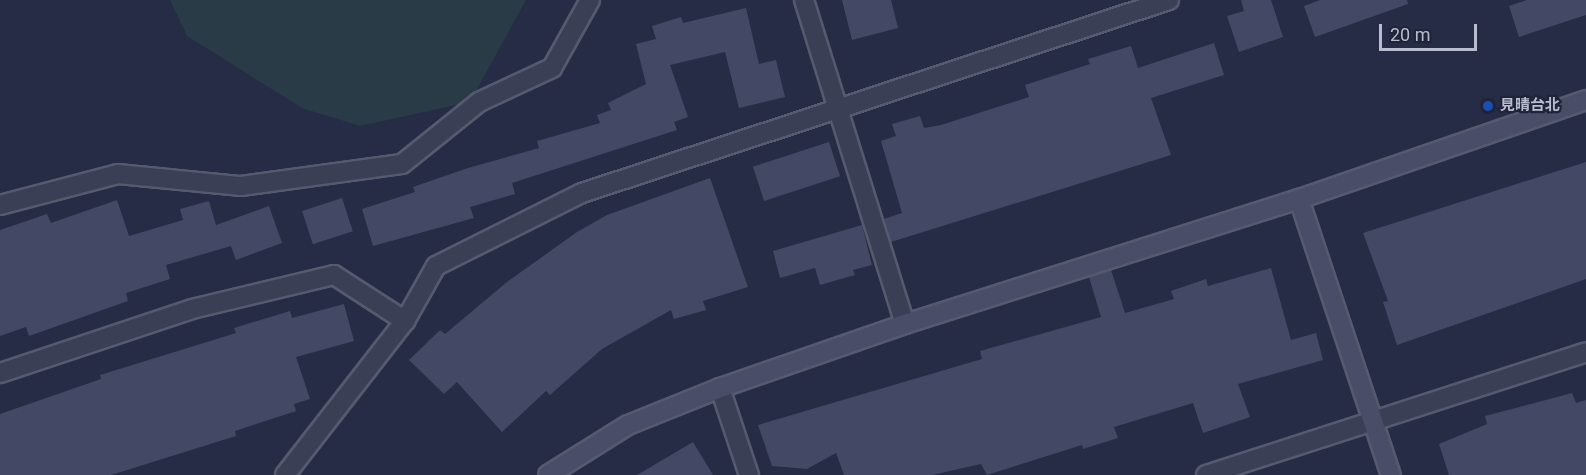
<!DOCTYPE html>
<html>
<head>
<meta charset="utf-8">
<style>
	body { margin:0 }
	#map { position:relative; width:1586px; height:475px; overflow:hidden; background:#262c45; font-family:Roboto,"Noto Sans JP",sans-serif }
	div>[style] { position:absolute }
	.green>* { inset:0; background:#283b46 }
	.building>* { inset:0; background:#434865; transform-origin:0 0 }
	.roads { filter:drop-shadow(2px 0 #565a6f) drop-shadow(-2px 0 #565a6f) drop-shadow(0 2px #565a6f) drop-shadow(0 -2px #565a6f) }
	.street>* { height:18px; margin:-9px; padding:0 9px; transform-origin:9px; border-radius:9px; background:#3b3f55 }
	.secondary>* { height:18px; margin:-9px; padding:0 9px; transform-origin:9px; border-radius:9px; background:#494d68 }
	.dots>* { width:16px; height:16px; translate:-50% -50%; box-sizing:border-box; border:3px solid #1f243a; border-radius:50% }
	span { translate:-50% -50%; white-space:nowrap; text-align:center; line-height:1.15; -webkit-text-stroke:4.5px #1f243a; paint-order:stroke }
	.poi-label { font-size:15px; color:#b9bcce; font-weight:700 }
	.left { translate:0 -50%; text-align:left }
	.scale { position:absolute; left:1379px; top:24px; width:98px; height:27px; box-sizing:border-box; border:3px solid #b9bcce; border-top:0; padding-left:8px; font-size:18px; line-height:21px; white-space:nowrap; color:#b9bcce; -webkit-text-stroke:4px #1f243a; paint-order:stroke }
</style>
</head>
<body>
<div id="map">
	<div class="green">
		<div style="clip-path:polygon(170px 0,526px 0,470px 102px,360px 126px,302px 108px,187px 36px)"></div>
	</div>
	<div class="building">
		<div style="clip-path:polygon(842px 0,891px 0,898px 28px,852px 40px)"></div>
		<div style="clip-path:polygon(1241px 0,1271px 0,1283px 37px,1239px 52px,1227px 16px,1244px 11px)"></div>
		<div style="clip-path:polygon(1320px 0,1407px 0,1408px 4px,1315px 37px,1304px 6px)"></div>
		<div style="clip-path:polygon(1527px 0,1586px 0,1586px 15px,1519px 37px,1509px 6px)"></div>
		<div style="clip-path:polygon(746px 8px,759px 64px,776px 60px,785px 97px,739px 108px,725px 52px,670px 65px,688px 117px,674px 122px,677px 130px,512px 183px,515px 194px,470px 207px,474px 218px,373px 246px,362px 209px,415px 192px,413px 187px,468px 168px,539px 148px,537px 141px,600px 123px,597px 115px,611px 110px,608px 103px,646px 84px,636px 44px,656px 39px,652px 26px,681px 17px,683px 23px)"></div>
		<div style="clip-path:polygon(1214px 43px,1224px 75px,1151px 98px,1171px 155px,891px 242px,884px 219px,902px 213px,881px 141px,896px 136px,892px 124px,920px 116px,924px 128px,941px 125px,1029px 97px,1025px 85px,1090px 64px,1088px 59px,1131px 46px,1138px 68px)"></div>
		<div style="left:829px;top:142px;width:36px;height:80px;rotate:72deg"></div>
		<div style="clip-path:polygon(1586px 162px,1586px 279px,1397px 345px,1383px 302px,1388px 301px,1363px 233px)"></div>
		<div style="clip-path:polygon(710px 178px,748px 287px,703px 301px,706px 310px,674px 319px,671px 310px,602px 349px,550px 395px,546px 391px,502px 432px,457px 382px,444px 394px,409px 360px,440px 330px,445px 334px,507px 282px,577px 232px,607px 215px)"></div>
		<div style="left:342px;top:198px;width:35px;height:42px;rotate:72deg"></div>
		<div style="clip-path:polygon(117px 200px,129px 236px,183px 220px,180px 209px,209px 201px,216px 225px,269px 206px,282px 243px,236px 260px,231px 246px,166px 265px,170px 279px,126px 293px,128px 301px,29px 336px,26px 327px,0 336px,0 230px,47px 214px,51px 223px)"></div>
		<div style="clip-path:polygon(862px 225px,872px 265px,853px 270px,855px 275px,820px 285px,815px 268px,780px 278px,773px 251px)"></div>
		<div style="clip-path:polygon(1271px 268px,1291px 340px,1316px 333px,1323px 360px,1238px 384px,1250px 417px,1203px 433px,1193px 403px,1114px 427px,1118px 438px,1083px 449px,1082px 445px,987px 475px,981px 464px,932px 475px,844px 475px,836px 453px,807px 469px,772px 466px,758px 425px,982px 359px,980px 351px,1101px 317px,1089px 277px,1111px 270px,1125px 313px,1174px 299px,1171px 291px,1206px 279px,1208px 286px)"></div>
		<div style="clip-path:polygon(344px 304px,354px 341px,296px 357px,310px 399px,294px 404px,296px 411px,235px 431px,236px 436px,111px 475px,0 475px,0 414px,101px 379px,100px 375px,236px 333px,234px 328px,290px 311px,292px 318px)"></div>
		<div style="clip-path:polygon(1572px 393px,1576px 403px,1586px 400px,1586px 475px,1449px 475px,1439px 444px,1487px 424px,1485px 416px)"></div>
		<div style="clip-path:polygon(693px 442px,713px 475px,637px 475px)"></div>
	</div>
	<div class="roads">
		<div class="street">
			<div style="left:804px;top:0;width:339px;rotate:72.7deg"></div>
			<div style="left:0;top:205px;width:122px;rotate:-14.7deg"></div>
			<div style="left:118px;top:174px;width:124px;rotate:5.6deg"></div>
			<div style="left:241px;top:186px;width:162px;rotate:-7.8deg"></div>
			<div style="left:402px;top:164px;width:99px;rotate:-38.8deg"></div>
			<div style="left:479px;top:102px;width:81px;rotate:-25deg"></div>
			<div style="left:552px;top:68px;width:78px;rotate:-60.8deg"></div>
			<div style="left:0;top:373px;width:202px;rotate:-18.4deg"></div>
			<div style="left:192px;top:309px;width:146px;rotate:-13.5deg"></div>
			<div style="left:334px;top:275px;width:85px;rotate:32.9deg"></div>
			<div style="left:720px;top:388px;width:92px;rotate:71.6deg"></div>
			<div style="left:285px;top:475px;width:195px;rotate:-52.1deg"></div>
			<div style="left:405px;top:321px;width:63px;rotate:-60.6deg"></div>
			<div style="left:436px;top:266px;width:163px;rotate:-26.6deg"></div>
			<div style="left:582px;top:193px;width:618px;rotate:-18.2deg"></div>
			<div style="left:1206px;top:475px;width:399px;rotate:-17.9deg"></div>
		</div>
		<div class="secondary">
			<div style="left:1299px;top:199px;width:291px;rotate:71.6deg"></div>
			<div style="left:548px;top:475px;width:94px;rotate:-32deg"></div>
			<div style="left:628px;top:425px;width:99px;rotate:-21.9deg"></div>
			<div style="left:720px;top:388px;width:196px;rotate:-19.1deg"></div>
			<div style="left:905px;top:324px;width:413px;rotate:-17.6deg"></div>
			<div style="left:1299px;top:199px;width:304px;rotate:-19deg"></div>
		</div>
	</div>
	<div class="dots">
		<div style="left:1488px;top:106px;background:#1a4fb4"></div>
	</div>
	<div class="poi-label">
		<span class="left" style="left:1500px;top:106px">見晴台北</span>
	</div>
	<div class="scale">20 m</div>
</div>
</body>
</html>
